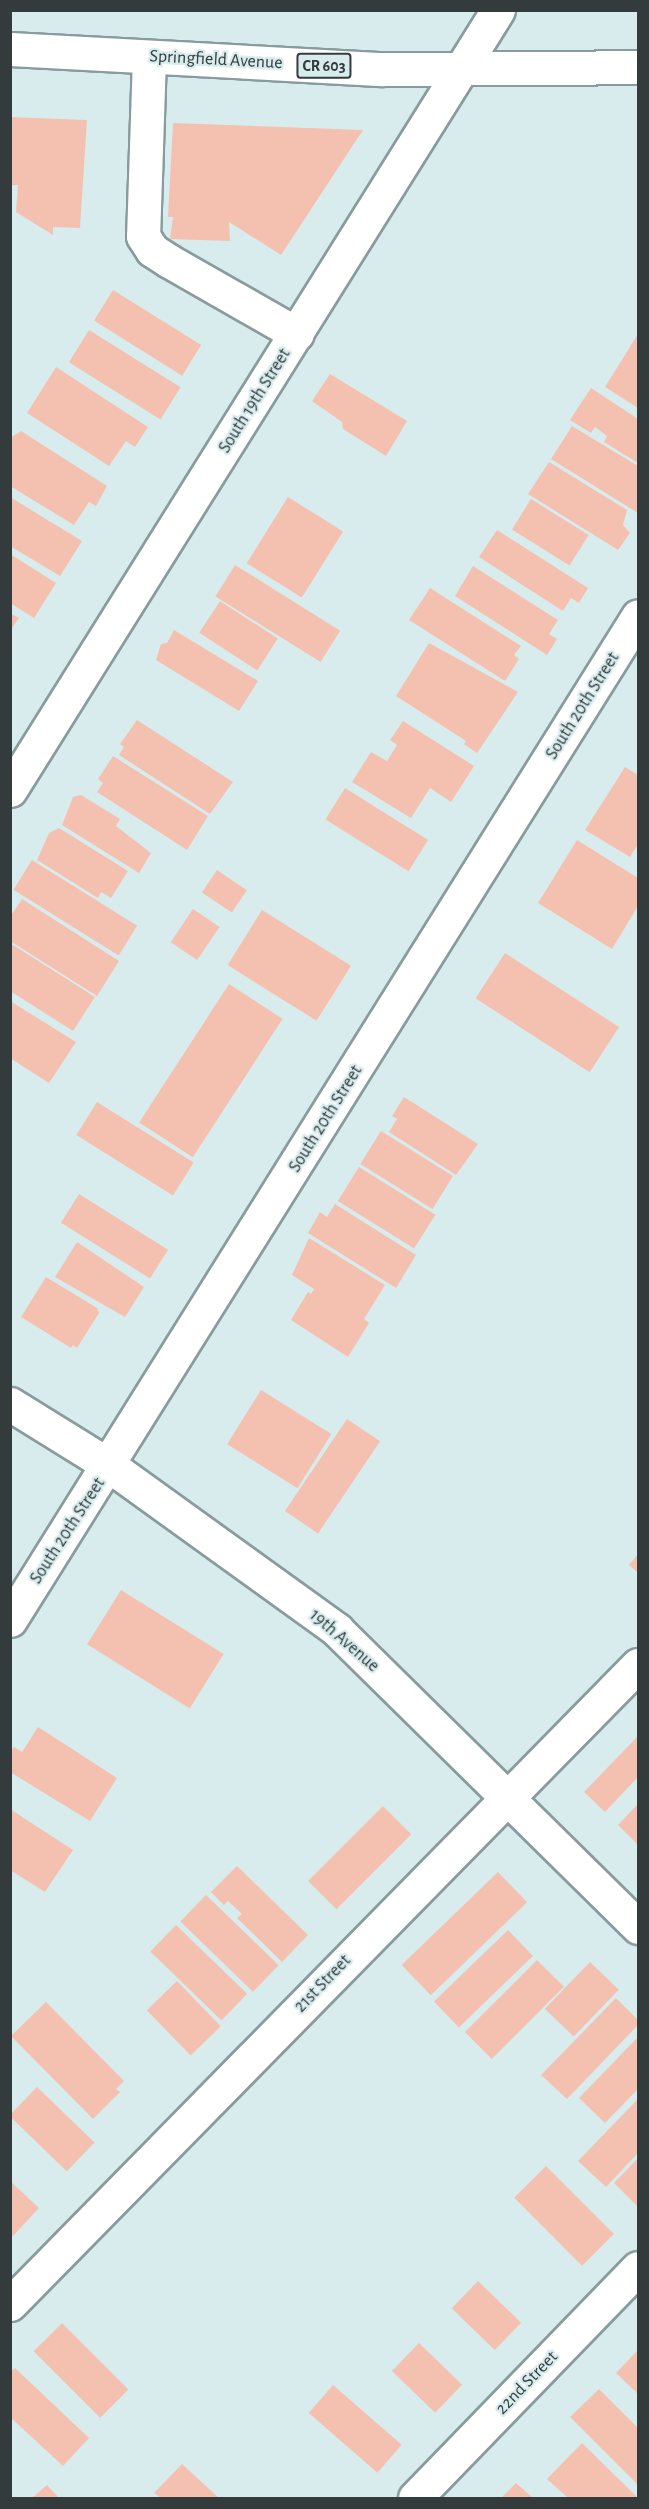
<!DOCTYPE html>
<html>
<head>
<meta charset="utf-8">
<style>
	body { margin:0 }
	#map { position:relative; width:649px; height:2509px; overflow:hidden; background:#d8ecee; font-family:"Alegreya Sans",sans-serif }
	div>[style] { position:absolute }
	.building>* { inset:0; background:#f4c1b0; transform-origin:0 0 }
	.roads { filter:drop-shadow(2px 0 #889b9d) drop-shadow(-2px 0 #889b9d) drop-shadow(0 2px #889b9d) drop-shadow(0 -2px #889b9d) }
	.minor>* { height:33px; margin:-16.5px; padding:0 16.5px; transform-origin:16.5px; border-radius:16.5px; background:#fff }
	.major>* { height:33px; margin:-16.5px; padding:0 16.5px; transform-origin:16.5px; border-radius:16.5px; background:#fff }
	span { translate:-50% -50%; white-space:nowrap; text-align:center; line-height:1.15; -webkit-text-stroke:4.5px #d8ecee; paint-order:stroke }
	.shield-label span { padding:2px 4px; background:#d8ecee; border:2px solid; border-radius:4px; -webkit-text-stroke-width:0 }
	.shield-label { font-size:16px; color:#333b3c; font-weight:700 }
	.street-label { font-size:18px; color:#333b3c }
	.frame { position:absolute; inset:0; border:12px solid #333b3c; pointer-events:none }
</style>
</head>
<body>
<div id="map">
	<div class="building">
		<div style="clip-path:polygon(10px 117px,87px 120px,80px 228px,53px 227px,53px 235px,16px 212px,18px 185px,10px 185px)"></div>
		<div style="clip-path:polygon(173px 123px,363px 130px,281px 255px,229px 222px,230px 241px,170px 239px,173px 217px,168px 217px)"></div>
		<div style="left:113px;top:290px;width:104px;height:36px;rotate:32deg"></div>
		<div style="left:89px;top:330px;width:108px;height:38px;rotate:32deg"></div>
		<div style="clip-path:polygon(638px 334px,638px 408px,605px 387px)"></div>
		<div style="clip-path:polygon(56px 367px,148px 427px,135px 447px,126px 441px,109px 466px,27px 413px)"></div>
		<div style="clip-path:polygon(330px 374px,407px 421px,386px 456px,343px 429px,342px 422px,312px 401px)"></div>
		<div style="clip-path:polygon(591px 388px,638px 419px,638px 463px,604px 442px,607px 436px,595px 427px,591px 433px,570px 420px)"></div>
		<div style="clip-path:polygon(572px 426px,638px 466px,638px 513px,551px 459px)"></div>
		<div style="clip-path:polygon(21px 431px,107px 486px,96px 506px,89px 502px,74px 525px,10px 486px,10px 438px)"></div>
		<div style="clip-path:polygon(549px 462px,627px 510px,623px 525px,630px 533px,618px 550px,528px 494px)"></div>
		<div style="clip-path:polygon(10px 497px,82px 541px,60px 576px,10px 546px)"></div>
		<div style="left:288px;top:497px;width:65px;height:78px;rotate:32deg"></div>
		<div style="left:531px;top:499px;width:68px;height:36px;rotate:32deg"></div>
		<div style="clip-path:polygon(497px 530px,588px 588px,579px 603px,571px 598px,563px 611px,479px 557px)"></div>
		<div style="clip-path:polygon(10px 554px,56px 583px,34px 618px,10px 603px)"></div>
		<div style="left:235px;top:565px;width:124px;height:37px;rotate:32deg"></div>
		<div style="clip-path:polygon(473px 566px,558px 620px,549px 634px,557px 639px,547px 655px,455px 596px)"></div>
		<div style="clip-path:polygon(430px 588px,521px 646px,514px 655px,519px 659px,505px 681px,409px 620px)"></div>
		<div style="left:220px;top:601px;width:69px;height:38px;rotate:33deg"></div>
		<div style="clip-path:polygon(10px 613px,19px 618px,10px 631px)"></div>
		<div style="clip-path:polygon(174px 630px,258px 681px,239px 711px,156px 660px,161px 644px,167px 643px)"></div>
		<div style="clip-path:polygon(429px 643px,518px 692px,477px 753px,464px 744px,466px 741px,396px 696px)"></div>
		<div style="clip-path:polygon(137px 720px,233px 782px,210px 814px,119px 755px,124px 747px,120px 744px)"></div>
		<div style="clip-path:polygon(403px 721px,474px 766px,451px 802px,430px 788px,411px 818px,352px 782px,371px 752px,387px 761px,397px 745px,390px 740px)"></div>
		<div style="clip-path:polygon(113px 756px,208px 816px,187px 850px,97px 792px,103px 783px,98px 779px)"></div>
		<div style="clip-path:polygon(625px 767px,638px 775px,638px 844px,630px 857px,585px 830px)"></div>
		<div style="left:345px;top:788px;width:98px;height:37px;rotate:32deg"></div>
		<div style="clip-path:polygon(81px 795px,120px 819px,116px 826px,151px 853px,139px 873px,62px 825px,73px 797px)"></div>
		<div style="clip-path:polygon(59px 828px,128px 871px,111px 898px,101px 892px,98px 898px,37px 860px,49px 833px)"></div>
		<div style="clip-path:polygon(577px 840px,638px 878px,638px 906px,612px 949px,538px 903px)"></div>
		<div style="left:32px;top:860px;width:124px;height:35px;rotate:32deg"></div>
		<div style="left:217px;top:870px;width:36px;height:27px;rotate:34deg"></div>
		<div style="clip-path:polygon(22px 899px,119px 961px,97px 996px,10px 941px,10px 917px)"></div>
		<div style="left:193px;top:909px;width:32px;height:40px;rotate:34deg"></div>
		<div style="left:262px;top:910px;width:105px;height:65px;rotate:32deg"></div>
		<div style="clip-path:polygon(10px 943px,95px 997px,73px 1031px,10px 991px)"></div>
		<div style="left:505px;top:953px;width:136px;height:54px;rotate:33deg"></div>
		<div style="left:229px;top:984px;width:64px;height:165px;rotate:33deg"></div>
		<div style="clip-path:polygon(10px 1001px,76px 1042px,49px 1083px,10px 1058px)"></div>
		<div style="clip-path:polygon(404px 1097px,478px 1144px,456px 1175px,389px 1132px,397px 1119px,392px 1116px)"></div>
		<div style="left:97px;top:1102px;width:114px;height:39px;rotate:32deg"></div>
		<div style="left:381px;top:1131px;width:85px;height:39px;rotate:32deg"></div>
		<div style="left:359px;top:1167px;width:90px;height:40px;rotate:32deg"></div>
		<div style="left:79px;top:1194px;width:105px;height:34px;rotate:32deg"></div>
		<div style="clip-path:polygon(335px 1204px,416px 1255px,396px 1288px,308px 1233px,320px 1212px,327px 1217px)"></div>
		<div style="clip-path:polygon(309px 1238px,385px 1285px,364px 1319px,369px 1323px,348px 1357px,291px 1320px,308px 1292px,311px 1294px,314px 1289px,292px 1275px)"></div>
		<div style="clip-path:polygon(77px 1242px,144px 1287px,125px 1317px,55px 1277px)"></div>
		<div style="clip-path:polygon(46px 1277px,97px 1308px,99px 1313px,77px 1348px,73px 1345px,71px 1348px,21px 1317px)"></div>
		<div style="left:261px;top:1390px;width:83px;height:64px;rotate:32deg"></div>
		<div style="left:347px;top:1419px;width:40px;height:111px;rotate:34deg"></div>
		<div style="clip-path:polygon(638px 1554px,638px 1573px,629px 1565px)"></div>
		<div style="left:121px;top:1590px;width:121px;height:64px;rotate:32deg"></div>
		<div style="clip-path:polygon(38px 1727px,117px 1778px,90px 1821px,10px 1772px,10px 1751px,14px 1747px,22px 1752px)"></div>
		<div style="clip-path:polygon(638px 1736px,638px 1777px,605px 1812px,584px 1792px)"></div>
		<div style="clip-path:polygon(638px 1804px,638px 1845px,618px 1825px)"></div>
		<div style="left:383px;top:1806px;width:40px;height:106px;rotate:45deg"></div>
		<div style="clip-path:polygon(10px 1809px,73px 1850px,45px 1892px,10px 1870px)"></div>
		<div style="clip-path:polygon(237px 1866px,308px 1935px,282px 1962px,237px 1918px,242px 1914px,228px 1901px,224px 1905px,211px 1892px)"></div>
		<div style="left:498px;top:1872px;width:42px;height:134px;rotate:46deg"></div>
		<div style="left:206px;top:1895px;width:101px;height:37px;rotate:44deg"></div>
		<div style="left:176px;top:1925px;width:99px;height:37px;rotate:44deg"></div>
		<div style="left:508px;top:1930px;width:36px;height:103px;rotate:46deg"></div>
		<div style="left:537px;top:1960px;width:38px;height:102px;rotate:45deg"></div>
		<div style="left:590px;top:1962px;width:40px;height:65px;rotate:44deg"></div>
		<div style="left:177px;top:1981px;width:63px;height:42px;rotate:46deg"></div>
		<div style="clip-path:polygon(616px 1998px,638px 2020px,638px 2025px,567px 2099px,541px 2075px)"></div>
		<div style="clip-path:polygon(46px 2002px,124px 2081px,116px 2089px,120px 2092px,93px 2119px,11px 2036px)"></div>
		<div style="clip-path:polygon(638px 2037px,638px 2089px,605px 2123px,579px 2098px)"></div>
		<div style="left:37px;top:2087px;width:80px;height:40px;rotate:44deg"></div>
		<div style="clip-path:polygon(638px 2099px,638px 2153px,606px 2187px,578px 2161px)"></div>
		<div style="clip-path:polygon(638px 2158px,638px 2207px,614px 2183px)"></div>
		<div style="left:546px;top:2166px;width:96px;height:45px;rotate:45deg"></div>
		<div style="clip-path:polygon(10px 2181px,39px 2208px,13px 2236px,10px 2233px)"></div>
		<div style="left:478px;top:2281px;width:60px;height:38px;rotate:44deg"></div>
		<div style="left:62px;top:2323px;width:94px;height:40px;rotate:45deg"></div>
		<div style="left:419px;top:2343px;width:60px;height:39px;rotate:44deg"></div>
		<div style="clip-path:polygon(638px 2350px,638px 2394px,616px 2373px)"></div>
		<div style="clip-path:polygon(15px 2368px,89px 2438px,63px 2466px,10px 2417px,10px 2372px)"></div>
		<div style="left:333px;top:2385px;width:91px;height:37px;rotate:41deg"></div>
		<div style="clip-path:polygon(599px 2389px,638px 2428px,638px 2485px,570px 2417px)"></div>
		<div style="clip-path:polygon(582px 2443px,638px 2498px,568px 2498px,547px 2479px)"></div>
		<div style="clip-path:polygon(182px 2464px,219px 2498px,161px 2498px,154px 2493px)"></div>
		<div style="clip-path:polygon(516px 2483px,533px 2498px,501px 2498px)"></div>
		<div style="clip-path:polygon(47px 2485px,59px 2498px,32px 2498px)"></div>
	</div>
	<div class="roads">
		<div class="minor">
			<div style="left:149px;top:57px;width:179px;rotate:91.9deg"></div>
			<div style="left:143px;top:236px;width:17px;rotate:57deg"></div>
			<div style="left:152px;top:250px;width:20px;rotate:33deg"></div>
			<div style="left:169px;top:261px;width:147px;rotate:29.7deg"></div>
			<div style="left:10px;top:790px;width:920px;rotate:-57.97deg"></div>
			<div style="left:10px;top:1404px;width:118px;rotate:31.8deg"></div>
			<div style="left:110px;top:1466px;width:280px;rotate:35.8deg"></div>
			<div style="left:337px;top:1630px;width:423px;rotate:44.6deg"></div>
			<div style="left:10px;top:1620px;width:1184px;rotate:-57.97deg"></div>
			<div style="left:10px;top:2304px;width:896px;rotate:-45.5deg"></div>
			<div style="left:415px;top:2498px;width:320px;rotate:-45.9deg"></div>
		</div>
		<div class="major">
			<div style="left:10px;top:49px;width:373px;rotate:3.1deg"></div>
			<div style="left:382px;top:69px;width:256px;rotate:-0.4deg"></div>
		</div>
	</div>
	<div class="shield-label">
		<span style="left:324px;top:66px">CR 603</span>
	</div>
	<div class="street-label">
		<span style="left:216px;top:60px;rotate:3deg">Springfield Avenue</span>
		<span style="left:255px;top:401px;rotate:-58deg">South 19th Street</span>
		<span style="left:583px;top:706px;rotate:-58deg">South 20th Street</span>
		<span style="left:326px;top:1119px;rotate:-58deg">South 20th Street</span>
		<span style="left:68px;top:1531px;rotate:-57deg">South 20th Street</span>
		<span style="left:344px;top:1641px;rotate:41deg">19th Avenue</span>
		<span style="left:323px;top:1984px;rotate:-46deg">21st Street</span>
		<span style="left:527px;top:2383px;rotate:-46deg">22nd Street</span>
	</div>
	<div class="frame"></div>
</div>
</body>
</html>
